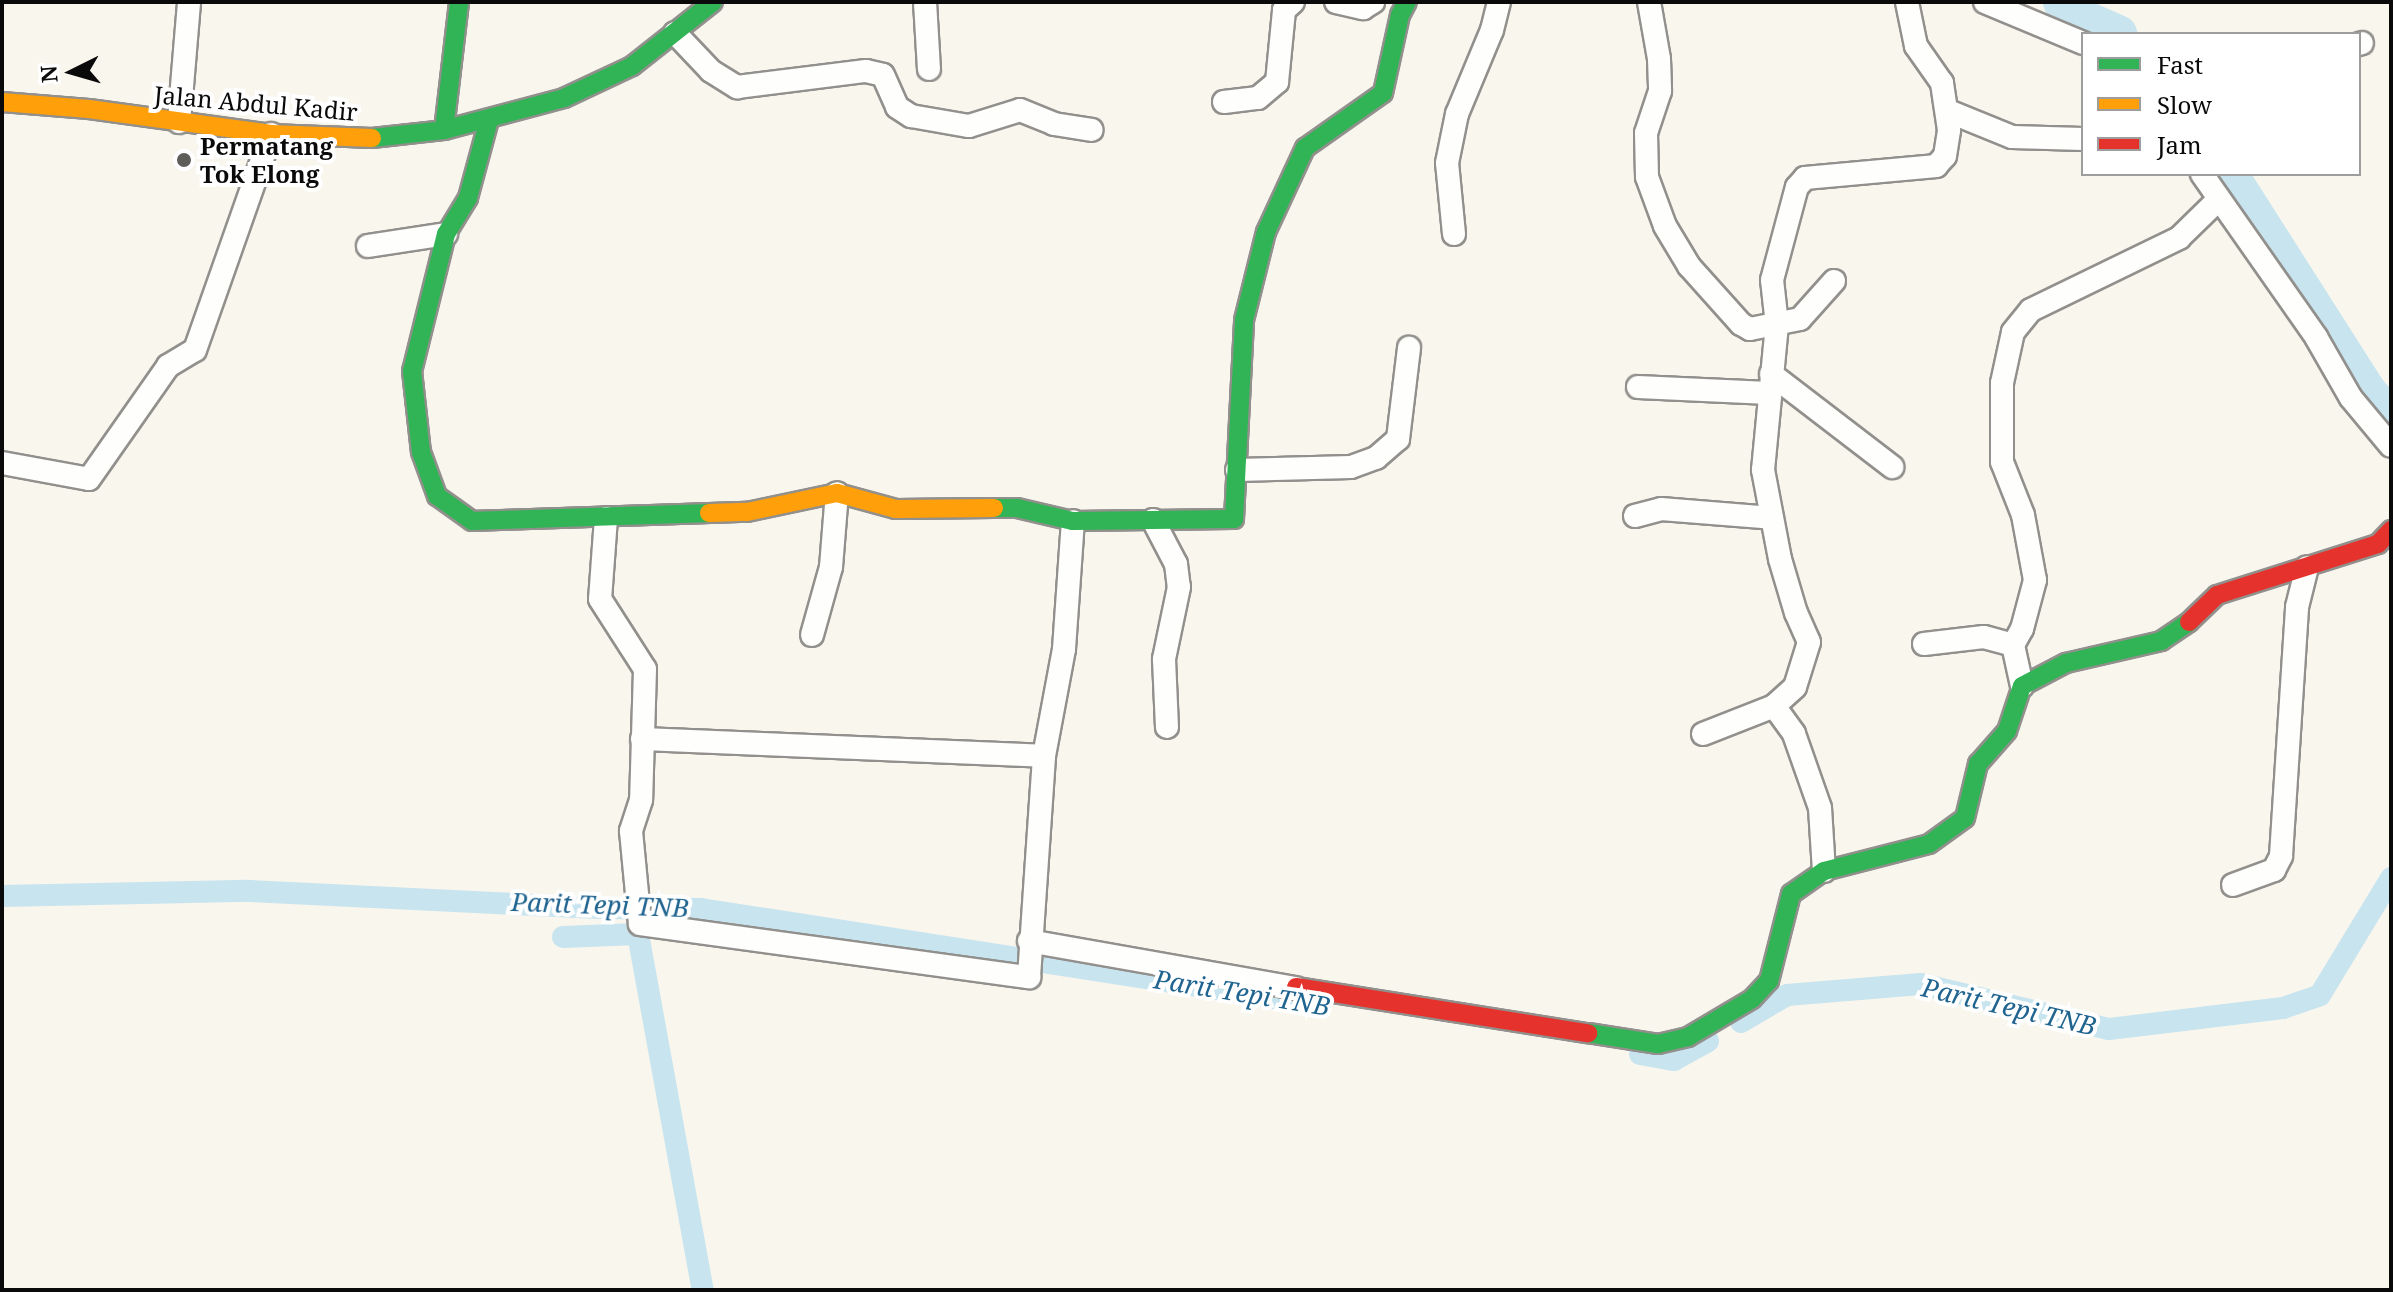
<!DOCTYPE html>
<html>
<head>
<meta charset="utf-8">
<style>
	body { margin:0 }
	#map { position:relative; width:2393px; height:1292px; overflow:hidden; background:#f9f6ee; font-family:"Noto Serif",serif }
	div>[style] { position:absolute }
	.canal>* { height:22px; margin:-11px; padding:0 11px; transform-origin:11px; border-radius:11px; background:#c8e4ef }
	.river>* { height:38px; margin:-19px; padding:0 19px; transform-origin:19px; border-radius:19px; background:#c8e4ef }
	.roads { filter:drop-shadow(2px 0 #92908d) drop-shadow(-2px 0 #92908d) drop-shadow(0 2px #92908d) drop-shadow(0 -2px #92908d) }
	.street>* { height:22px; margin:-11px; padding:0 11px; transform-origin:11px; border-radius:11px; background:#fefefc }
	.fast>* { height:18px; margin:-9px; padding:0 9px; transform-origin:9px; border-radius:9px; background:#30b455 }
	.slow>* { height:18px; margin:-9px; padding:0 9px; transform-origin:9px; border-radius:9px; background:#ff9f0a }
	.jam>* { height:18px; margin:-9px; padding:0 9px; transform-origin:9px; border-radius:9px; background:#e5322d }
	.dots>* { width:22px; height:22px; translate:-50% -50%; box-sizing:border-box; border:4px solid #fff; border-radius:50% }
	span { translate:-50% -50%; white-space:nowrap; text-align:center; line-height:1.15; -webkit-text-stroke:8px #fff; paint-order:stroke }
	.street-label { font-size:24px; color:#0a0a0a }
	.poi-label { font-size:24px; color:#0a0a0a; font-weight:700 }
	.left { translate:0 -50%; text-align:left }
	.water-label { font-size:26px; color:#206490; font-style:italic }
	.frame { position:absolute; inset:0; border:4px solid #0a0a0a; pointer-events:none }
	.legend { position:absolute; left:2081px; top:32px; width:280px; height:144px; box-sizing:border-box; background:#fff; border:2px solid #9d9d9d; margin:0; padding:10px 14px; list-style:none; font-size:24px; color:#0a0a0a }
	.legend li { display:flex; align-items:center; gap:16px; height:40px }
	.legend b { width:40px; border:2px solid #9d9d9d }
	.north { position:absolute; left:32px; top:32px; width:80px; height:80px; -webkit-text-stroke:6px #fff; paint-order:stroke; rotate:265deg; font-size:22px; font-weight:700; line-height:32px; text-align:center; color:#0a0a0a }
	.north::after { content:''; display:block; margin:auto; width:28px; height:36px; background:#0a0a0a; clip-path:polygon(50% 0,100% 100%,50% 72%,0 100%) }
</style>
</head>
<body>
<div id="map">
	<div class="canal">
		<div style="left:2px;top:896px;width:247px;rotate:-1.2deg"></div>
		<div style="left:249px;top:891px;width:350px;rotate:2.8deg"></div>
		<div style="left:599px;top:908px;width:102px;rotate:0.6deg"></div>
		<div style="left:701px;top:909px;width:619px;rotate:8.82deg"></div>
		<div style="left:563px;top:937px;width:75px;rotate:-2.3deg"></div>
		<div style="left:638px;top:934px;width:362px;rotate:79.7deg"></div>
		<div style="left:1741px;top:1022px;width:53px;rotate:-30.4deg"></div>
		<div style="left:1787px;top:995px;width:134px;rotate:-4.7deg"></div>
		<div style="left:1921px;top:984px;width:193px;rotate:13.5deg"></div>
		<div style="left:2109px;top:1029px;width:175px;rotate:-6.9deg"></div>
		<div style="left:2283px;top:1008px;width:39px;rotate:-19deg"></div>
		<div style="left:2320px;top:995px;width:137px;rotate:-58.7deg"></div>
		<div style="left:1640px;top:1054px;width:35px;rotate:10deg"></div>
		<div style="left:1674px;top:1060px;width:39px;rotate:-29deg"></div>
	</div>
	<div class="river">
		<div style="left:2062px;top:2px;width:12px;rotate:59deg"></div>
		<div style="left:2068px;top:12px;width:55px;rotate:23.7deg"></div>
		<div style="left:2229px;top:174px;width:259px;rotate:57.5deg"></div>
		<div style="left:2368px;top:392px;width:35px;rotate:49deg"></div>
	</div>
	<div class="roads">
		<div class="street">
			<div style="left:925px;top:2px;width:67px;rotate:86.6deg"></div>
			<div style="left:1336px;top:2px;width:28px;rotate:13deg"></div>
			<div style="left:1363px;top:8px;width:12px;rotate:-31deg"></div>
			<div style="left:1649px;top:2px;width:58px;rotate:80deg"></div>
			<div style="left:1659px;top:59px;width:32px;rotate:88deg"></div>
			<div style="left:1660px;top:91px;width:44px;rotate:108.4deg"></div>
			<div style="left:1646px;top:133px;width:44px;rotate:88.7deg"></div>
			<div style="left:1647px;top:177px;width:52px;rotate:69.8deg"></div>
			<div style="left:1665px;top:226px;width:47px;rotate:59deg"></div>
			<div style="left:1689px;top:266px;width:78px;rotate:48.1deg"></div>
			<div style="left:1741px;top:324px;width:10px;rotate:29deg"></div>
			<div style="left:1750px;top:329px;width:51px;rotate:-11.3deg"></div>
			<div style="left:1800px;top:319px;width:51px;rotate:-48.2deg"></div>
			<div style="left:1985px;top:2px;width:106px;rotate:22.7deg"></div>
			<div style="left:675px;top:33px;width:52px;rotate:46.5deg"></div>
			<div style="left:711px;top:71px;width:31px;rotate:32deg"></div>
			<div style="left:737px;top:87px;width:130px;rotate:-7.1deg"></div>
			<div style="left:866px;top:71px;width:17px;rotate:13deg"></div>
			<div style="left:883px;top:75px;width:35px;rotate:66deg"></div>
			<div style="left:897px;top:107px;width:17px;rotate:33deg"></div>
			<div style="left:911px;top:116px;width:59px;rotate:9.8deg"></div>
			<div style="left:969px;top:126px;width:53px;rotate:-17.4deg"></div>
			<div style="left:1020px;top:110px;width:37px;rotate:22deg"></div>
			<div style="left:1054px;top:124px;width:38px;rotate:9deg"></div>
			<div style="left:2359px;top:44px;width:3px;rotate:-18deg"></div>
			<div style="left:1224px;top:102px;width:34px;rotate:-7deg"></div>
			<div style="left:1258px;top:98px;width:25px;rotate:-40deg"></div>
			<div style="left:1277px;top:82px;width:72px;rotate:-84.4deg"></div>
			<div style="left:1284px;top:10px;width:12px;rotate:-42deg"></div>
			<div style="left:1948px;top:111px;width:69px;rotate:22.1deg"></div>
			<div style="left:2012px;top:137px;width:71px;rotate:1.6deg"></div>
			<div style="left:179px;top:122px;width:120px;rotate:-85.2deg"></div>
			<div style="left:2202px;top:174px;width:199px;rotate:55deg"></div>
			<div style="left:2316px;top:337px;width:70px;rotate:60.2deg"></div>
			<div style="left:2351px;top:398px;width:62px;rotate:50.2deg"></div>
			<div style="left:1454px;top:234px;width:71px;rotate:-95.6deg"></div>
			<div style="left:1447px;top:163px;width:50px;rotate:-78.5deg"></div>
			<div style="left:1457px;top:114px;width:91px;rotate:-67.4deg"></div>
			<div style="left:1492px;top:30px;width:29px;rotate:-76deg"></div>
			<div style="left:368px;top:246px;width:79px;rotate:-8.7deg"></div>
			<div style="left:1771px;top:374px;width:153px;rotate:37.5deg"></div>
			<div style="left:1638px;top:387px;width:131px;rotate:2.6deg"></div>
			<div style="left:2px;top:463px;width:88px;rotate:10.4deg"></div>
			<div style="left:89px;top:479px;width:138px;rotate:-55deg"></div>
			<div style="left:168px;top:366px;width:31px;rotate:-31deg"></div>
			<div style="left:195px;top:350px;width:229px;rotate:-70.6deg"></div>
			<div style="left:1237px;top:470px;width:114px;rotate:-1.5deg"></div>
			<div style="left:1351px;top:467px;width:27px;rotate:-20deg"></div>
			<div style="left:1376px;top:458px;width:29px;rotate:-41deg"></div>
			<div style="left:1398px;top:439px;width:92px;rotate:-83.1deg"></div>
			<div style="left:1635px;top:516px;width:27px;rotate:-15deg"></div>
			<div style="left:1661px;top:509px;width:111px;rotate:4.6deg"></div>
			<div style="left:606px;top:518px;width:81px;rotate:94.2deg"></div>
			<div style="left:600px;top:599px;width:83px;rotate:57.3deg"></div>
			<div style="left:645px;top:669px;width:131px;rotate:91.7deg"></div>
			<div style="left:641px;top:800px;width:33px;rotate:108deg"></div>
			<div style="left:631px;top:831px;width:93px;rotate:84.5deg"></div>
			<div style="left:640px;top:924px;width:393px;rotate:7.8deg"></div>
			<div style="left:1029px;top:977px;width:222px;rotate:-86.1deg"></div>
			<div style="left:1044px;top:756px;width:109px;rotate:-79.4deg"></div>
			<div style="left:1064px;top:649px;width:128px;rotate:-86deg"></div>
			<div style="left:1153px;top:520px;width:50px;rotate:62.4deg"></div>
			<div style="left:1176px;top:564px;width:23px;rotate:83deg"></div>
			<div style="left:1179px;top:587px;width:74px;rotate:101.8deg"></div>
			<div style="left:1164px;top:659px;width:68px;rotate:87.5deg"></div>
			<div style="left:812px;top:635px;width:71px;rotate:-74.4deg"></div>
			<div style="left:831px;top:567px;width:74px;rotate:-85.4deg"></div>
			<div style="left:1924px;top:644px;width:60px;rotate:-6.7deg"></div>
			<div style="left:1984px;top:637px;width:30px;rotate:15deg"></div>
			<div style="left:2013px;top:645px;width:42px;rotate:77.6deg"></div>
			<div style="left:2013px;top:645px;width:18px;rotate:-61deg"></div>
			<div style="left:2022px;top:629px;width:51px;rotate:-75.1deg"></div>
			<div style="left:2035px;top:580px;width:66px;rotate:-100.5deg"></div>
			<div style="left:2023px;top:515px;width:57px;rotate:-111.6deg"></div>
			<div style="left:2002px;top:462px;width:79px;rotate:-90deg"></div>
			<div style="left:2002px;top:383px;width:52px;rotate:-77.8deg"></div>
			<div style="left:2013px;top:332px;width:28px;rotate:-51deg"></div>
			<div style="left:2031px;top:310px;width:165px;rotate:-25.9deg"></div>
			<div style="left:2179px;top:238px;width:56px;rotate:-44.3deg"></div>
			<div style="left:1774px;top:706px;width:34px;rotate:54deg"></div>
			<div style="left:1794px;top:734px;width:78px;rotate:70.6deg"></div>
			<div style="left:1820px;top:808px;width:63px;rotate:86.4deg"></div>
			<div style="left:1703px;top:734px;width:76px;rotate:-21.5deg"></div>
			<div style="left:1774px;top:706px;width:28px;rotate:-42deg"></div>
			<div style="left:1795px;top:687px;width:47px;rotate:-72.7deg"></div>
			<div style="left:1809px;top:642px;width:32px;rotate:-114deg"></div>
			<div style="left:1796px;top:613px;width:56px;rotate:-106.5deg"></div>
			<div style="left:1780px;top:559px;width:91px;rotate:-100.8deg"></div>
			<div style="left:1763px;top:470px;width:146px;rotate:-84.5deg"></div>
			<div style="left:1777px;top:325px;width:45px;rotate:-96.3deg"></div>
			<div style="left:1772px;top:280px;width:96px;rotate:-75deg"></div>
			<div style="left:1797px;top:187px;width:12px;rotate:-48deg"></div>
			<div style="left:1805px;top:178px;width:132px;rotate:-5.2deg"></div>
			<div style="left:1936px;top:166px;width:13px;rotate:-48deg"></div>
			<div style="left:1945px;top:156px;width:26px;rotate:-81deg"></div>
			<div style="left:1949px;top:130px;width:48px;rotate:-98.5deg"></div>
			<div style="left:1942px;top:83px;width:45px;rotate:-125.1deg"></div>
			<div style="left:1916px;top:46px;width:45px;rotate:-101.6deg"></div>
			<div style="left:642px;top:739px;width:402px;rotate:2.4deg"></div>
			<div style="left:2233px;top:885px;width:44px;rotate:-20.1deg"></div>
			<div style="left:2274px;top:870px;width:16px;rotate:-63deg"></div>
			<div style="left:2281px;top:856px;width:250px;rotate:-86.3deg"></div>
			<div style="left:2297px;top:607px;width:41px;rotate:-76deg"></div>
			<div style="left:1029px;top:941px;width:271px;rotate:10deg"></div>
		</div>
		<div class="fast">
			<div style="left:489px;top:120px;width:81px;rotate:105.1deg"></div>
			<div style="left:468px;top:198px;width:42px;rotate:121.4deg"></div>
			<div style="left:446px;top:234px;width:141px;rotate:103.9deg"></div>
			<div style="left:412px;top:371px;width:81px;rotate:83.7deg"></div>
			<div style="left:421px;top:452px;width:47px;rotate:70deg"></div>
			<div style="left:437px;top:496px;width:43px;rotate:35.5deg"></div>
			<div style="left:472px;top:521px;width:237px;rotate:-1.9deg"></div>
			<div style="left:444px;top:130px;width:129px;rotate:-83.3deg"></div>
			<div style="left:372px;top:138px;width:72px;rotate:-6.3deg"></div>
			<div style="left:444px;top:130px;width:124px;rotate:-14.9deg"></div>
			<div style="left:564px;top:98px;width:75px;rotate:-25.2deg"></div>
			<div style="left:632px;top:66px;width:103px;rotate:-38.3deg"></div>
			<div style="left:994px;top:508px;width:23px"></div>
			<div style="left:1017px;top:508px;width:57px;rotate:13.1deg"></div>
			<div style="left:1073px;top:521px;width:161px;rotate:-0.7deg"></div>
			<div style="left:1234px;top:519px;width:199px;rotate:-87.1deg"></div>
			<div style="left:1244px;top:320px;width:91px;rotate:-76deg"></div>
			<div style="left:1266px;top:232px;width:93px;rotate:-65.1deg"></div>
			<div style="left:1305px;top:148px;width:95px;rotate:-35.2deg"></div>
			<div style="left:1383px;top:93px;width:80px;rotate:-77.7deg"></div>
			<div style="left:1400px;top:15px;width:15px;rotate:-62deg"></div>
			<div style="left:1588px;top:1033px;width:71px;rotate:8.9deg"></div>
			<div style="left:1658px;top:1044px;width:31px;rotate:-13deg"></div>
			<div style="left:1688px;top:1037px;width:74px;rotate:-30.7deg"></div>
			<div style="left:1752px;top:999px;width:25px;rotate:-47deg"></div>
			<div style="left:1769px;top:981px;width:90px;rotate:-75.8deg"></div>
			<div style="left:1791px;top:894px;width:40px;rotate:-34.9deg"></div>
			<div style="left:1824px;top:871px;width:108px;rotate:-14.4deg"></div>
			<div style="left:1929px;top:844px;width:44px;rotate:-35.8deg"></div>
			<div style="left:1965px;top:818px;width:56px;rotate:-76.5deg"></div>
			<div style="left:1978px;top:764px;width:44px;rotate:-48.7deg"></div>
			<div style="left:2007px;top:731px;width:47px;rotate:-71.6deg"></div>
			<div style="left:2022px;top:686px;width:50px;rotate:-27.6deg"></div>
			<div style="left:2066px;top:663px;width:98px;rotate:-13deg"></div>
			<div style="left:2161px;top:641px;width:34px;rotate:-34deg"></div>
		</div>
		<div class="slow">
			<div style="left:2px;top:102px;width:87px;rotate:4.6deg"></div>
			<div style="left:89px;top:109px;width:184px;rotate:7.8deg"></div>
			<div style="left:271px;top:134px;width:101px;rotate:2.3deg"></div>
			<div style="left:709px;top:513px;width:38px;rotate:-2deg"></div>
			<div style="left:747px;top:512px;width:92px;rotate:-11.9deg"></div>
			<div style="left:837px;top:493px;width:61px;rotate:15.2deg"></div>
			<div style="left:896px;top:509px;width:98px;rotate:-0.6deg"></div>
		</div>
		<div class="jam">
			<div style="left:2189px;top:622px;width:39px;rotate:-44deg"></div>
			<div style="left:2217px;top:595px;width:169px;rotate:-17.6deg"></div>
			<div style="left:2378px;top:544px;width:19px;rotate:-47deg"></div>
			<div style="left:1296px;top:987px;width:296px;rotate:9deg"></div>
		</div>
	</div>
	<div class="dots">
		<div style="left:184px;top:160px;background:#5e5d5a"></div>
	</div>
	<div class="street-label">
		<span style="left:256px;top:103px;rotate:5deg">Jalan Abdul Kadir</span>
	</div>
	<div class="poi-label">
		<span class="left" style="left:200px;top:160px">Permatang<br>Tok Elong</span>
	</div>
	<div class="water-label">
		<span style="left:600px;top:905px;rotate:2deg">Parit Tepi TNB</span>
		<span style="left:1242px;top:993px;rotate:9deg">Parit Tepi TNB</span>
		<span style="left:2009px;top:1007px;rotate:13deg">Parit Tepi TNB</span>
	</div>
	<div class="frame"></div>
	<ul class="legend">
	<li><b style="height:10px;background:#30b455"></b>Fast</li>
	<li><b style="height:10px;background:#ff9f0a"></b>Slow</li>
	<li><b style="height:10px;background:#e5322d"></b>Jam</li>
	</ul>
	<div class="north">N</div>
</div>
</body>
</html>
